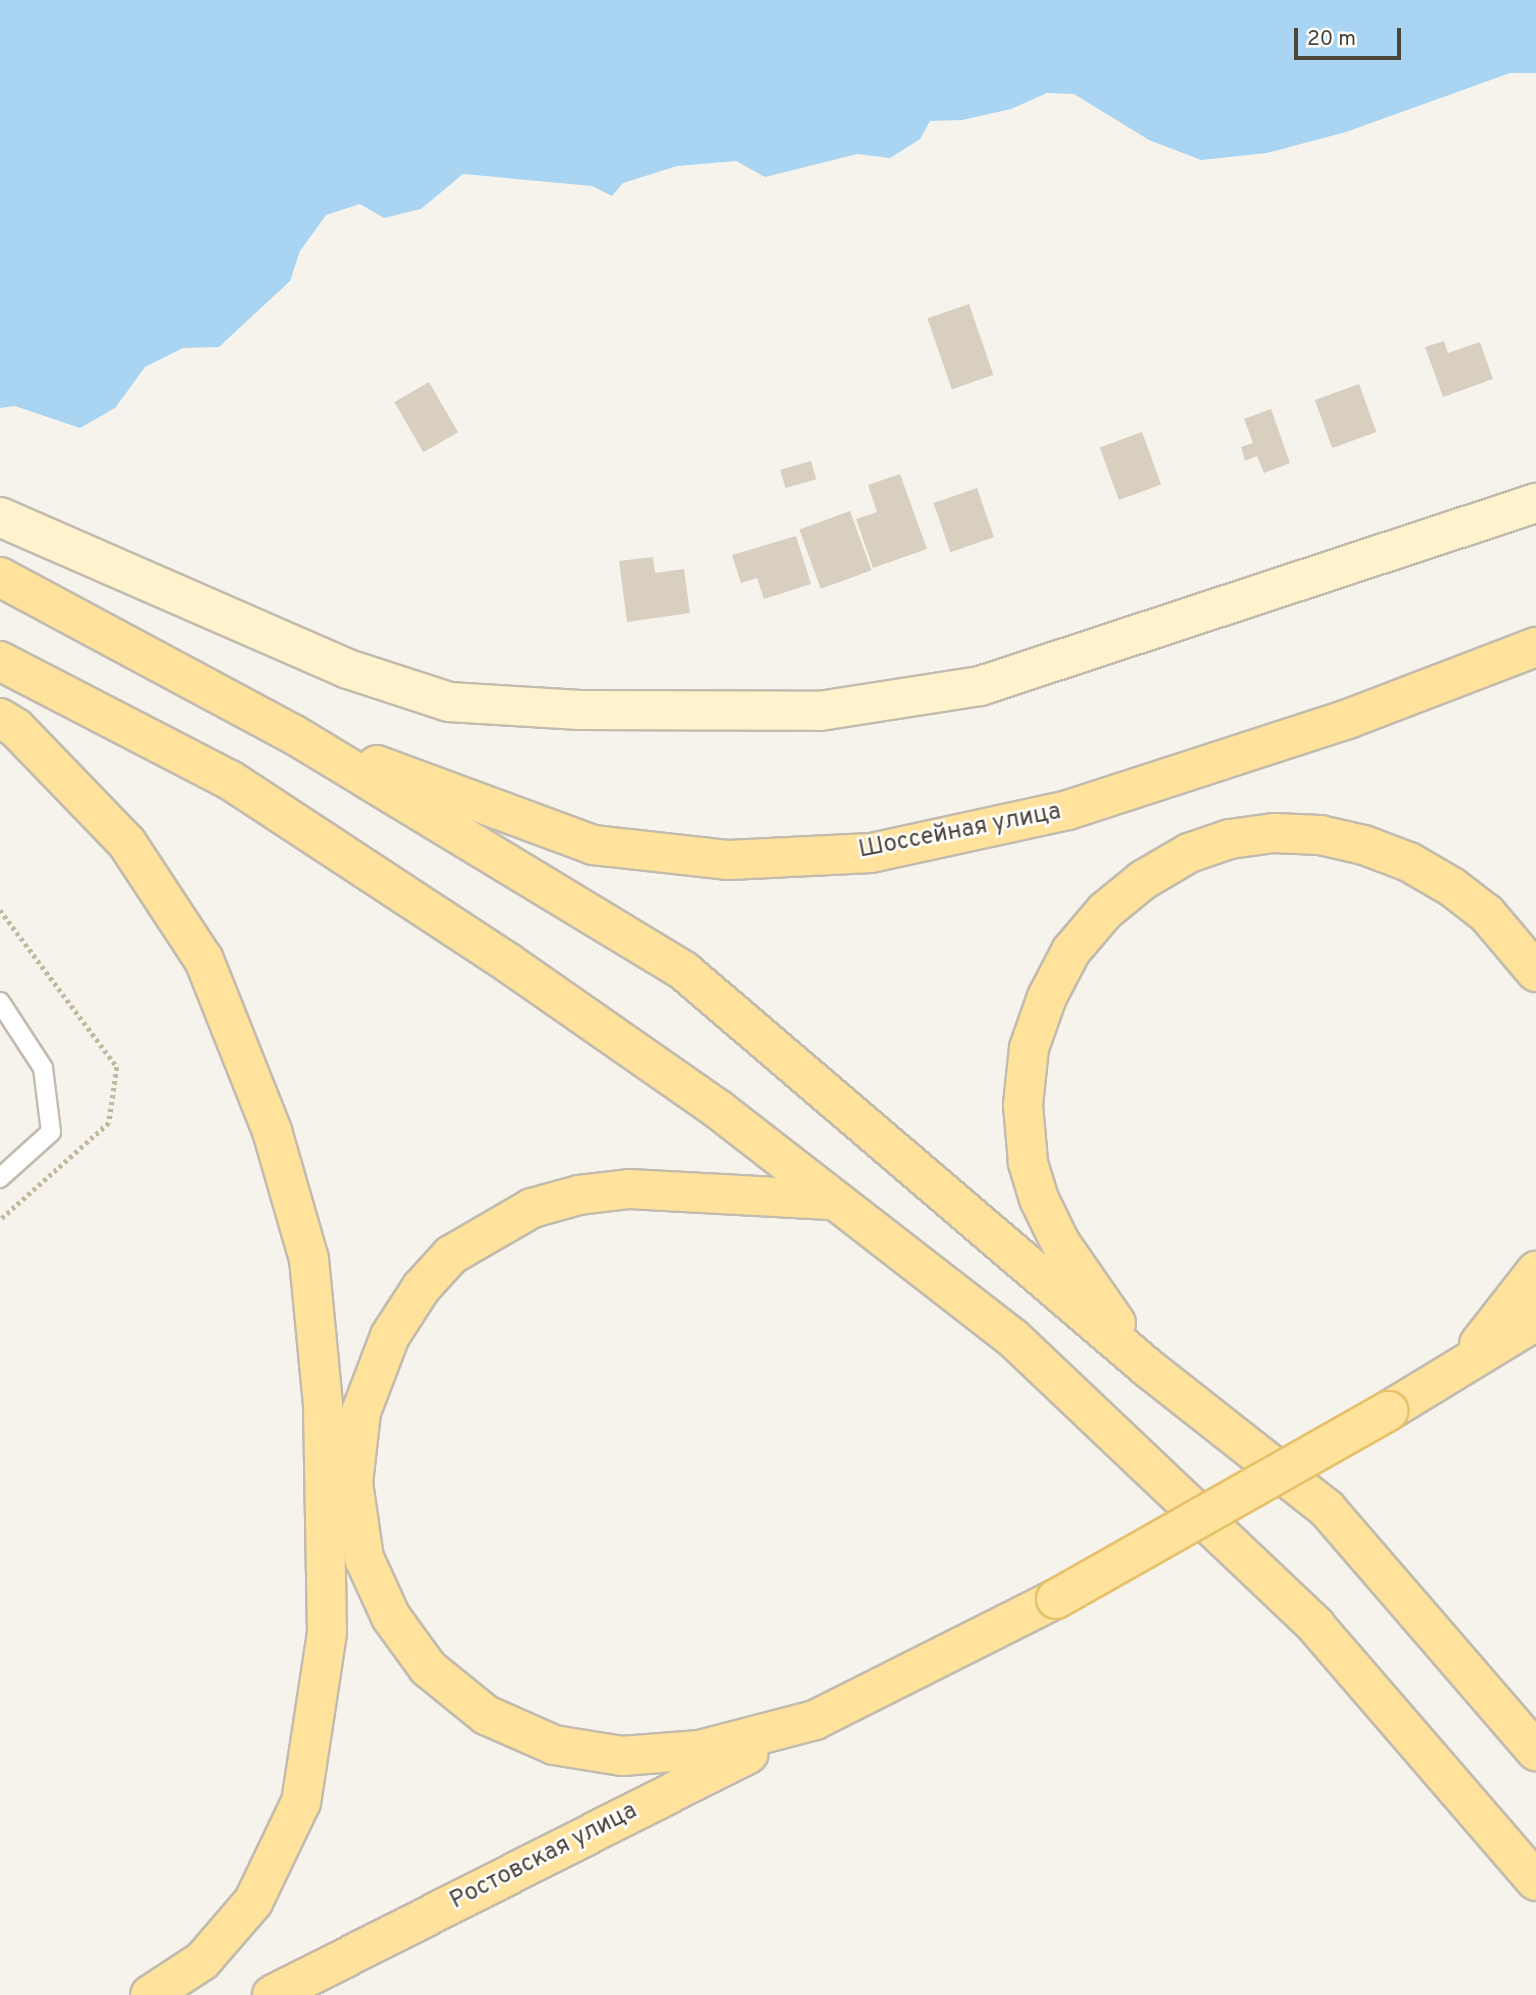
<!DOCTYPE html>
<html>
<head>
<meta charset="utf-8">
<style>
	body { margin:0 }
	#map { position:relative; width:1536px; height:1995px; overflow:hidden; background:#f6f3ec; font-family:Overpass,sans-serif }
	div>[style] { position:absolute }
	.water>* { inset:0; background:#a9d4f2 }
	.building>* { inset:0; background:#d8cfc1; transform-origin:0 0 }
	.path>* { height:4.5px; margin-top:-2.25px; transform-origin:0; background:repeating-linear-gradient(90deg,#c4b79f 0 3.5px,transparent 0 7px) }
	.roads { filter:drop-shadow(2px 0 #c2bbae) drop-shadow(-2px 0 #c2bbae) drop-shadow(0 2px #c2bbae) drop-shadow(0 -2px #c2bbae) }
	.lane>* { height:18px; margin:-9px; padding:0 9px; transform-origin:9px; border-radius:9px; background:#fff }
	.secondary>* { height:38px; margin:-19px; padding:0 19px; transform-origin:19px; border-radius:19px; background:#fff3cd }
	.primary>* { height:38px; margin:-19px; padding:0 19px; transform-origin:19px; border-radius:19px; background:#ffe39c }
	.bridges { filter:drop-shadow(2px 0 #e6c16a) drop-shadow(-2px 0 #e6c16a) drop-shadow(0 2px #e6c16a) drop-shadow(0 -2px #e6c16a) }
	.primary-bridge>* { height:38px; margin:-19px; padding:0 19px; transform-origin:19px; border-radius:19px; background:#ffe39c }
	span { translate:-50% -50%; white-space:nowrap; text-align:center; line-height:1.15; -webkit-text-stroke:5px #fff; paint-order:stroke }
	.street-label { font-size:24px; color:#4b4439 }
	.scale { position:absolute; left:1294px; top:28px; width:107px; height:32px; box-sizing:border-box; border:4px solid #4b4439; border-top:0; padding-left:9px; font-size:21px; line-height:24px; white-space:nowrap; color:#4b4439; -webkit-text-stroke:5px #fff; paint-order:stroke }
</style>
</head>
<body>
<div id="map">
	<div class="water">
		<div style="clip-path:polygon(0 0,1536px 0,1536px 73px,1510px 73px,1346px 132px,1267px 153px,1201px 160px,1149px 140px,1074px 94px,1047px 93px,1011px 109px,962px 120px,930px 121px,920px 139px,890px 158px,857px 154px,765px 177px,736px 161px,677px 166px,623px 183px,612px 196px,592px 186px,463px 174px,421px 209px,384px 218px,360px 204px,326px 215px,300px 251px,290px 281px,219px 347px,183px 348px,145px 367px,115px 408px,80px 428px,15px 406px,0 408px)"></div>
	</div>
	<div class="building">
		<div style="left:969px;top:304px;width:75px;height:44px;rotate:71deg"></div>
		<div style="clip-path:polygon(1444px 341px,1448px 353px,1480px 342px,1493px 379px,1443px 397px,1425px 347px)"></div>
		<div style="left:429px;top:382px;width:58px;height:40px;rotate:60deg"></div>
		<div style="left:1359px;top:384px;width:51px;height:47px;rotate:70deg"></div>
		<div style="clip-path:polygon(1271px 409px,1290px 463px,1264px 473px,1257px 456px,1245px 461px,1241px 447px,1253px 443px,1244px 419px)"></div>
		<div style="left:1142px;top:432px;width:56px;height:45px;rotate:70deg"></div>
		<div style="left:811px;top:461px;width:19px;height:32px;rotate:74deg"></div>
		<div style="clip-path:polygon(900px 474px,927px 549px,873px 568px,856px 519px,877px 512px,868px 485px)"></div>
		<div style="left:977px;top:488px;width:52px;height:46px;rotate:71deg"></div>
		<div style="left:850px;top:511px;width:63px;height:54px;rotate:70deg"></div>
		<div style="clip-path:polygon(796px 536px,811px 584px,764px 599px,757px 578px,741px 583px,732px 555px)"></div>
		<div style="clip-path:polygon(653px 557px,655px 573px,684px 569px,690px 613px,627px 622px,619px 561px)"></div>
	</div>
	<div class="path">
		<div style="left:0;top:910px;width:196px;rotate:53.3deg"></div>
		<div style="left:117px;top:1067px;width:57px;rotate:98.1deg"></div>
		<div style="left:109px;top:1123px;width:146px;rotate:138.3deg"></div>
	</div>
	<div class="roads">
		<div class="lane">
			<div style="left:0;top:1002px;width:79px;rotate:56.9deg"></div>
			<div style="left:43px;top:1068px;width:64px;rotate:82.9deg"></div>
			<div style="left:51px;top:1132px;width:69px;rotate:138deg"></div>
		</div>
		<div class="secondary">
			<div style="left:0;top:517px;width:380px;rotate:23.6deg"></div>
			<div style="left:348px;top:669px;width:106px;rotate:18.1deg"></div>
			<div style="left:449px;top:702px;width:131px;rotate:3.5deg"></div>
			<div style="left:580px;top:710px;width:240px;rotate:0.2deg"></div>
			<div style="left:820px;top:711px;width:162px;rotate:-8.9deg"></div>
			<div style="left:980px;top:686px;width:585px;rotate:-18.22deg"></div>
		</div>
		<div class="primary">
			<div style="left:0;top:577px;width:332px;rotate:28.2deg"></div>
			<div style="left:293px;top:734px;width:457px;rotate:31.2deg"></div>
			<div style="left:684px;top:971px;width:611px;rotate:40.55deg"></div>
			<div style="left:1148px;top:1368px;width:228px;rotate:38.2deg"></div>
			<div style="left:1327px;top:1509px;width:320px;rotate:49.2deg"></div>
			<div style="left:0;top:661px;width:259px;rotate:27.4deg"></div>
			<div style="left:230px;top:780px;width:335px;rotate:33.3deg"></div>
			<div style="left:510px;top:964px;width:255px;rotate:34.9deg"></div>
			<div style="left:719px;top:1110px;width:372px;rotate:37.8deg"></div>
			<div style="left:1013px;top:1338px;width:417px;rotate:43.5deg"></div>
			<div style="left:1315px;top:1625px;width:338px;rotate:49.2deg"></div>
			<div style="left:0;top:718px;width:19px;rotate:32deg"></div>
			<div style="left:16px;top:728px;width:160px;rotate:46deg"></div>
			<div style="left:127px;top:843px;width:140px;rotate:56.7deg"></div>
			<div style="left:204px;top:960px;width:184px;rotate:68.3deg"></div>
			<div style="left:272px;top:1131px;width:133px;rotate:73.9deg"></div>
			<div style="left:309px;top:1259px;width:146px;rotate:84.5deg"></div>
			<div style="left:323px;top:1404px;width:229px;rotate:89deg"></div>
			<div style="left:327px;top:1633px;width:171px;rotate:98.7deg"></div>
			<div style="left:301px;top:1802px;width:111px;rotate:115.6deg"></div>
			<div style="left:253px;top:1902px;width:78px;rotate:130.8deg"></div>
			<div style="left:202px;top:1961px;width:62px;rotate:146.8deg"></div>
			<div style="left:377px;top:765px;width:230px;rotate:20.3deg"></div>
			<div style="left:593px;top:845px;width:137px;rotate:6.3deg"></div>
			<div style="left:729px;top:860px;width:142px;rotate:-2.8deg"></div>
			<div style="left:871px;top:853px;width:202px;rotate:-12.3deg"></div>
			<div style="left:1068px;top:810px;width:294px;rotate:-18deg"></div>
			<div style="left:1348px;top:719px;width:201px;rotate:-21deg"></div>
			<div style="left:831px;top:1200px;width:202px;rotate:-176.9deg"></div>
			<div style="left:629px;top:1189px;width:50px;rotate:173.2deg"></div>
			<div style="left:579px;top:1195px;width:49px;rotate:164.5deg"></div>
			<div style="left:532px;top:1208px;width:94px;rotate:149.9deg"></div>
			<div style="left:451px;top:1255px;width:45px;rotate:132.3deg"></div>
			<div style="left:421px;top:1288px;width:57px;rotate:122.9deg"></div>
			<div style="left:390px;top:1336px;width:81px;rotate:110.9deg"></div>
			<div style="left:361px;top:1412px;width:71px;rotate:96.4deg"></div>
			<div style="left:353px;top:1483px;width:76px;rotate:81.7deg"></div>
			<div style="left:364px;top:1558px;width:65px;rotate:65.4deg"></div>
			<div style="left:391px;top:1617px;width:63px;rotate:54deg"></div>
			<div style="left:428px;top:1668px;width:75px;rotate:39deg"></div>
			<div style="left:486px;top:1715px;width:74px;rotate:23.8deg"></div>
			<div style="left:554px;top:1745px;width:69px;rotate:9.2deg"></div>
			<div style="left:622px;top:1756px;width:78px;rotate:-4.4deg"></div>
			<div style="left:700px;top:1750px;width:119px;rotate:-14.6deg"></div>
			<div style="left:815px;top:1720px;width:270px;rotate:-26.7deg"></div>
			<div style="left:1116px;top:1323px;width:96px;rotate:-124.8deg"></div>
			<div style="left:1061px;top:1244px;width:50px;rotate:-116.1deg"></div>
			<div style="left:1039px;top:1199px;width:39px;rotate:-107deg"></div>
			<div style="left:1028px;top:1162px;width:57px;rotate:-95deg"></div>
			<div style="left:1023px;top:1105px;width:57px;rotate:-84deg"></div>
			<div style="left:1029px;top:1048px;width:54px;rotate:-70.6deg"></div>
			<div style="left:1047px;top:997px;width:52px;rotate:-62.4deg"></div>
			<div style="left:1071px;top:951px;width:52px;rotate:-49.6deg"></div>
			<div style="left:1105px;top:911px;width:49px;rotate:-39.2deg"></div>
			<div style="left:1143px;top:880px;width:53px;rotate:-30.4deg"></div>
			<div style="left:1189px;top:853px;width:43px;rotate:-18.9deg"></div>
			<div style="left:1230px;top:839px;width:44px;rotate:-7.8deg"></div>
			<div style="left:1274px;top:833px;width:46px;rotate:2.5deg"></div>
			<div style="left:1320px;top:835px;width:45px;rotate:12.8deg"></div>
			<div style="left:1364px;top:845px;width:48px;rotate:20.7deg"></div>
			<div style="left:1409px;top:862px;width:50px;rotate:30.2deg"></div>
			<div style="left:1452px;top:887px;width:44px;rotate:37.6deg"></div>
			<div style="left:1487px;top:914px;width:76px;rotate:49.8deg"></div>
			<div style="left:1479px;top:1344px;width:93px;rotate:-52deg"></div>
			<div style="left:1388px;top:1411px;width:173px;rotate:-31.3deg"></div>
			<div style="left:272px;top:1995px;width:534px;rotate:-26.85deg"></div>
		</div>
	</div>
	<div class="bridges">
		<div class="primary-bridge">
			<div style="left:1056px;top:1599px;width:382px;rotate:-29.5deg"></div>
		</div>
	</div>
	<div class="street-label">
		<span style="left:960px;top:832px;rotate:-11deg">Шоссейная улица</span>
		<span style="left:544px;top:1857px;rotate:-27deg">Ростовская улица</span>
	</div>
	<div class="scale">20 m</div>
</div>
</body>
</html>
